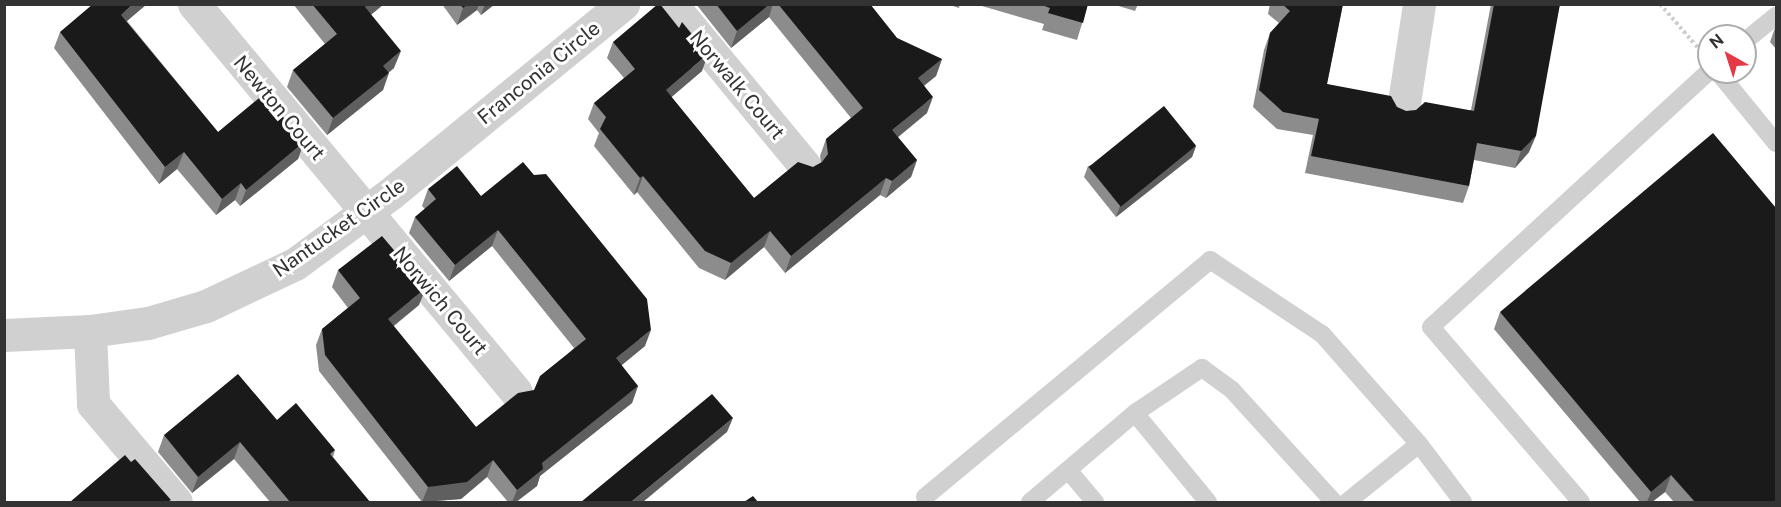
<!DOCTYPE html>
<html>
<head>
<meta charset="utf-8">
<style>
	body { margin:0 }
	#map { position:relative; width:1781px; height:507px; overflow:hidden; background:#fff; font-family:"Public Sans",sans-serif }
	div>[style] { position:absolute }
	.path>* { height:4px; margin-top:-2px; transform-origin:0; background:repeating-linear-gradient(90deg,#cdcdcd 0 3px,transparent 0 6px) }
	.lane>* { height:18px; margin:-9px; padding:0 9px; transform-origin:9px; border-radius:9px; background:#d0d0d0 }
	.street>* { height:33px; margin:-16.5px; padding:0 16.5px; transform-origin:16.5px; border-radius:16.5px; background:#d0d0d0 }
	.wall>* { inset:0; background:#8c8c8c }
	.shaded-wall>* { inset:0; background:#5f5f5f }
	.building>* { inset:0; background:#1a1a1a; transform-origin:0 0 }
	span { translate:-50% -50%; white-space:nowrap; text-align:center; line-height:1.15; -webkit-text-stroke:6px #fff; paint-order:stroke }
	.street-label { font-size:20px; color:#333 }
	.frame { position:absolute; inset:0; border:6px solid #333; pointer-events:none }
	.north { position:absolute; left:1697px; top:24px; width:60px; height:60px; box-sizing:border-box; background:#fff; border:2px solid #adadad; border-radius:50%; rotate:321deg; font-size:16px; font-weight:700; line-height:24px; text-align:center; color:#333 }
	.north::after { content:''; display:block; margin:auto; width:21px; height:27px; background:#e63946; clip-path:polygon(50% 0,100% 100%,50% 72%,0 100%) }
</style>
</head>
<body>
<div id="map">
	<div class="path">
		<div style="left:1660px;top:4px;width:60px;rotate:49.1deg"></div>
	</div>
	<div class="lane">
		<div style="left:1745px;top:41px;width:40px;rotate:-39deg"></div>
		<div style="left:1718px;top:72px;width:92px;rotate:50.8deg"></div>
		<div style="left:1068px;top:470px;width:42px;rotate:49.8deg"></div>
		<div style="left:925px;top:497px;width:371px;rotate:-39.7deg"></div>
		<div style="left:1210px;top:260px;width:134px;rotate:33.5deg"></div>
		<div style="left:1322px;top:334px;width:147px;rotate:48.6deg"></div>
		<div style="left:1419px;top:444px;width:73px;rotate:52.8deg"></div>
		<div style="left:1030px;top:502px;width:138px;rotate:-40.3deg"></div>
		<div style="left:1208px;top:502px;width:115px;rotate:-129.4deg"></div>
		<div style="left:1135px;top:413px;width:81px;rotate:-33.9deg"></div>
		<div style="left:1202px;top:368px;width:37px;rotate:36deg"></div>
		<div style="left:1232px;top:390px;width:151px;rotate:47.7deg"></div>
		<div style="left:1347px;top:502px;width:92px;rotate:-38.9deg"></div>
		<div style="left:1581px;top:502px;width:230px;rotate:-130.6deg"></div>
		<div style="left:1431px;top:327px;width:378px;rotate:-42.6deg"></div>
	</div>
	<div class="street">
		<div style="left:194px;top:4px;width:504px;rotate:50.31deg"></div>
		<div style="left:671px;top:4px;width:209px;rotate:50.4deg"></div>
		<div style="left:1403px;top:109px;width:106px;rotate:-81.3deg"></div>
		<div style="left:90px;top:331px;width:73px;rotate:87.6deg"></div>
		<div style="left:93px;top:404px;width:128px;rotate:49.7deg"></div>
		<div style="left:4px;top:335px;width:86px;rotate:-2.7deg"></div>
		<div style="left:90px;top:331px;width:59px;rotate:-7.9deg"></div>
		<div style="left:148px;top:323px;width:60px;rotate:-16.3deg"></div>
		<div style="left:206px;top:306px;width:98px;rotate:-25.3deg"></div>
		<div style="left:295px;top:264px;width:118px;rotate:-36.4deg"></div>
		<div style="left:390px;top:194px;width:301px;rotate:-39.2deg"></div>
	</div>
	<div class="wall">
		<div style="clip-path:polygon(147px 4px,127px 21px,218px 132px,304px 142px,298px 159px,240px 206px,235px 200px,216px 215px,177px 169px,159px 184px,54px 48px,60px 32px)"></div>
		<div style="clip-path:polygon(293px 4px,384px 4px,371px 15px,394px 68px,388px 73px,383px 90px,327px 135px,287px 87px,293px 70px,325px 44px)"></div>
		<div style="clip-path:polygon(442px 4px,495px 4px,481px 15px,477px 10px,457px 25px)"></div>
		<div style="clip-path:polygon(696px 4px,870px 4px,897px 38px,942px 59px,936px 76px,924px 86px,927px 113px,898px 137px,917px 160px,911px 177px,886px 198px,880px 195px,785px 273px,764px 247px,725px 280px,699px 268px,637px 192px,634px 195px,594px 146px,599px 133px,588px 119px,594px 103px,624px 78px,607px 58px,613px 42px,702px 71px,671px 97px,754px 198px,821px 163px,820px 156px,826px 139px,851px 118px,769px 17px,731px 48px)"></div>
		<div style="clip-path:polygon(947px 4px,960px 4px,959px 8px)"></div>
		<div style="clip-path:polygon(975px 4px,1088px 4px,1077px 40px,1042px 30px,1044px 24px)"></div>
		<div style="clip-path:polygon(1112px 4px,1138px 4px,1135px 11px)"></div>
		<div style="clip-path:polygon(1270px 4px,1343px 4px,1327px 84px,1397px 107px,1406px 111px,1471px 110px,1491px 4px,1560px 4px,1529px 152px,1515px 168px,1474px 160px,1469px 186px,1463px 203px,1305px 173px,1313px 135px,1277px 129px,1253px 107px,1264px 50px,1270px 33px,1279px 23px,1268px 14px)"></div>
		<div style="clip-path:polygon(1776px 25px,1776px 49px,1770px 42px)"></div>
		<div style="clip-path:polygon(1196px 146px,1192px 157px,1116px 217px,1084px 177px,1088px 166px)"></div>
		<div style="clip-path:polygon(428px 189px,481px 196px,645px 346px,621px 365px,638px 386px,632px 403px,540px 476px,537px 486px,516px 502px,508px 502px,487px 477px,461px 499px,422px 502px,319px 371px,316px 345px,322px 329px,348px 308px,332px 287px,338px 270px,419px 305px,394px 326px,476px 427px,534px 390px,574px 348px,492px 246px,449px 281px,409px 233px,415px 217px,425px 209px,422px 206px)"></div>
		<div style="clip-path:polygon(1500px 312px,1776px 502px,1674px 502px,1665px 492px,1652px 502px,1640px 502px,1494px 329px)"></div>
		<div style="clip-path:polygon(277px 420px,335px 450px,333px 457px,370px 502px,270px 502px,234px 459px,192px 493px,158px 452px,164px 435px)"></div>
	</div>
	<div class="shaded-wall">
		<div style="clip-path:polygon(133px 4px,147px 4px,115px 31px,121px 15px)"></div>
		<div style="clip-path:polygon(368px 4px,384px 4px,359px 24px,365px 7px)"></div>
		<div style="clip-path:polygon(468px 4px,479px 4px,477px 10px,457px 25px,463px 8px)"></div>
		<div style="clip-path:polygon(485px 4px,495px 4px,481px 15px)"></div>
		<div style="clip-path:polygon(770px 4px,773px 4px,769px 17px,731px 48px,737px 31px)"></div>
		<div style="clip-path:polygon(401px 51px,394px 68px,377px 82px,383px 66px)"></div>
		<div style="clip-path:polygon(708px 54px,702px 71px,660px 107px,666px 90px)"></div>
		<div style="clip-path:polygon(942px 59px,936px 76px,912px 95px,918px 78px)"></div>
		<div style="clip-path:polygon(389px 73px,383px 90px,327px 135px,333px 118px)"></div>
		<div style="clip-path:polygon(933px 97px,927px 113px,886px 147px,892px 130px)"></div>
		<div style="clip-path:polygon(1536px 136px,1529px 152px,1515px 168px,1521px 151px)"></div>
		<div style="clip-path:polygon(304px 142px,298px 159px,240px 206px,246px 190px)"></div>
		<div style="clip-path:polygon(1196px 146px,1192px 157px,1116px 217px,1120px 206px)"></div>
		<div style="clip-path:polygon(184px 152px,177px 169px,159px 184px,165px 167px)"></div>
		<div style="clip-path:polygon(917px 160px,911px 177px,886px 198px,892px 181px)"></div>
		<div style="clip-path:polygon(643px 176px,637px 192px,634px 195px,640px 178px)"></div>
		<div style="clip-path:polygon(886px 178px,880px 195px,785px 273px,791px 256px)"></div>
		<div style="clip-path:polygon(241px 183px,235px 200px,216px 215px,222px 199px)"></div>
		<div style="clip-path:polygon(498px 230px,492px 246px,449px 281px,455px 265px)"></div>
		<div style="clip-path:polygon(770px 231px,764px 247px,725px 280px,731px 263px)"></div>
		<div style="clip-path:polygon(426px 288px,419px 305px,382px 335px,388px 319px)"></div>
		<div style="clip-path:polygon(651px 330px,645px 346px,610px 375px,616px 358px)"></div>
		<div style="clip-path:polygon(638px 386px,632px 403px,540px 476px,537px 486px,516px 502px,512px 502px,517px 490px,542px 463px)"></div>
		<div style="clip-path:polygon(733px 418px,727px 432px,643px 502px,631px 502px)"></div>
		<div style="clip-path:polygon(240px 442px,234px 459px,192px 493px,198px 477px)"></div>
		<div style="clip-path:polygon(493px 460px,487px 477px,461px 499px,422px 502px,428px 487px)"></div>
		<div style="clip-path:polygon(1671px 475px,1665px 492px,1652px 502px,1647px 502px,1651px 492px)"></div>
	</div>
	<div class="building">
		<div style="clip-path:polygon(93px 4px,133px 4px,121px 15px,218px 132px,264px 94px,304px 142px,246px 190px,241px 183px,222px 199px,184px 152px,165px 167px,60px 32px)"></div>
		<div style="clip-path:polygon(312px 4px,368px 4px,365px 7px,401px 51px,383px 66px,389px 73px,333px 118px,293px 70px,337px 34px)"></div>
		<div style="clip-path:polygon(460px 4px,468px 4px,463px 8px)"></div>
		<div style="clip-path:polygon(658px 4px,660px 4px,679px 28px,682px 22px,708px 54px,666px 90px,754px 198px,798px 162px,813px 167px,822px 162px,828px 154px,826px 139px,863px 108px,778px 4px,870px 4px,897px 38px,942px 59px,918px 78px,933px 97px,892px 130px,917px 160px,892px 181px,886px 178px,791px 256px,770px 231px,731px 263px,705px 251px,643px 176px,640px 178px,600px 129px,606px 117px,594px 103px,635px 69px,613px 42px)"></div>
		<div style="clip-path:polygon(716px 4px,770px 4px,737px 31px)"></div>
		<div style="clip-path:polygon(1039px 4px,1088px 4px,1083px 23px,1048px 13px,1050px 8px)"></div>
		<div style="clip-path:polygon(1282px 4px,1343px 4px,1327px 84px,1391px 96px,1397px 107px,1406px 111px,1416px 110px,1425px 102px,1474px 111px,1494px 4px,1560px 4px,1536px 136px,1521px 151px,1477px 143px,1469px 186px,1311px 156px,1319px 119px,1283px 112px,1259px 90px,1270px 33px,1290px 11px)"></div>
		<div style="left:1164px;top:106px;width:51px;height:97px;rotate:51deg"></div>
		<div style="clip-path:polygon(1713px 133px,1776px 208px,1776px 502px,1695px 502px,1671px 475px,1651px 492px,1500px 312px)"></div>
		<div style="clip-path:polygon(523px 162px,534px 175px,546px 174px,647px 299px,651px 330px,616px 358px,638px 386px,542px 463px,543px 469px,517px 490px,493px 460px,467px 482px,428px 487px,325px 355px,322px 329px,360px 298px,338px 270px,382px 236px,426px 288px,388px 319px,476px 427px,518px 393px,534px 390px,540px 376px,586px 339px,498px 230px,455px 265px,415px 217px,436px 199px,428px 189px,457px 166px,481px 196px)"></div>
		<div style="clip-path:polygon(238px 374px,277px 420px,296px 403px,335px 450px,330px 454px,370px 502px,290px 502px,240px 442px,198px 477px,164px 435px)"></div>
		<div style="clip-path:polygon(712px 394px,733px 418px,631px 502px,581px 502px)"></div>
		<div style="clip-path:polygon(125px 455px,131px 462px,135px 459px,171px 500px,167px 502px,70px 502px)"></div>
		<div style="clip-path:polygon(753px 496px,758px 502px,744px 502px)"></div>
	</div>
	<div class="street-label">
		<span style="left:539px;top:73px;rotate:-39deg">Franconia Circle</span>
		<span style="left:737px;top:85px;rotate:50deg">Norwalk Court</span>
		<span style="left:279px;top:108px;rotate:50deg">Newton Court</span>
		<span style="left:339px;top:228px;rotate:-35deg">Nantucket Circle</span>
		<span style="left:440px;top:301px;rotate:50deg">Norwich Court</span>
	</div>
	<div class="frame"></div>
	<div class="north">N</div>
</div>
</body>
</html>
